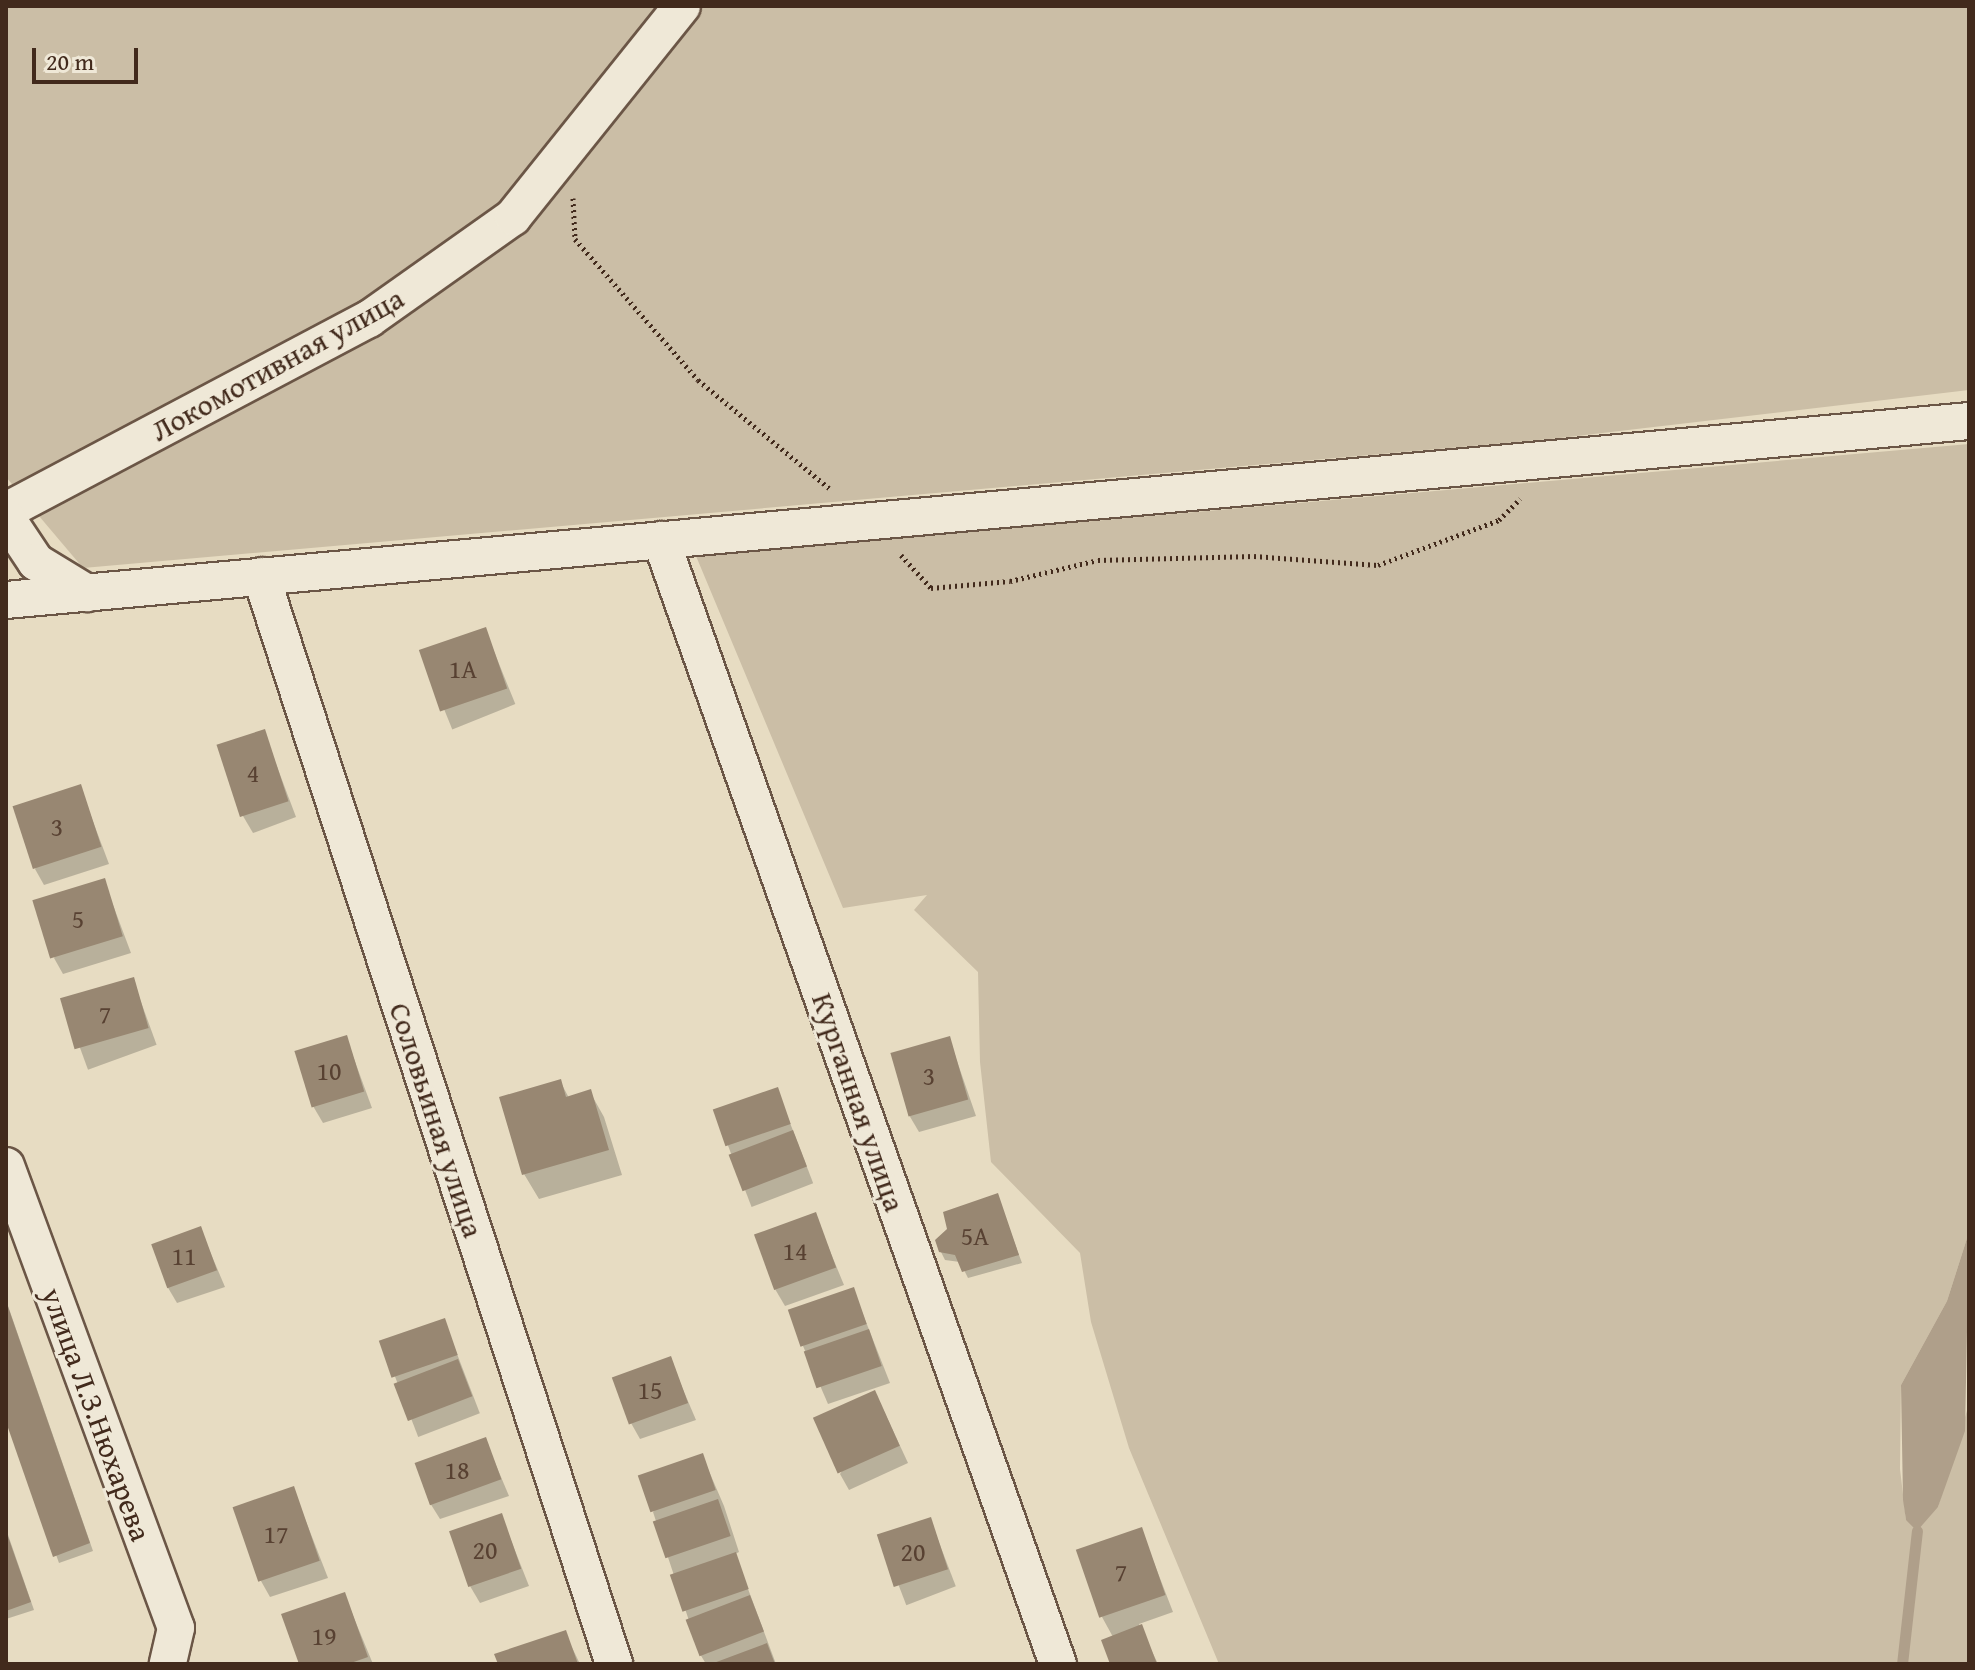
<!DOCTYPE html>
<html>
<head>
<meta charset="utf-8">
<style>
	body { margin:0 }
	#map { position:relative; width:1975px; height:1670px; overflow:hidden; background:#e7dcc2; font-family:"Gentium Book Plus",serif }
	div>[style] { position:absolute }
	.green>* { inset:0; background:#cbbea6 }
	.water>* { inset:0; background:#af9f8a }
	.shadow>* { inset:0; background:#0003; transform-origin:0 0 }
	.stream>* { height:11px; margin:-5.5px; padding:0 5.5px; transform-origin:5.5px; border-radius:5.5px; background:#af9f8a }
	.building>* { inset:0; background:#988772; transform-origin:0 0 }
	.path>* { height:5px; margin-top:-2.5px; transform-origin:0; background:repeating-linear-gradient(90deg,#422a1c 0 2px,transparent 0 6px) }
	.roads { filter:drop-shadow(2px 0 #6b5646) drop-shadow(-2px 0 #6b5646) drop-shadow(0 2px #6b5646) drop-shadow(0 -2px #6b5646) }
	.minor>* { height:36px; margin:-18px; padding:0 18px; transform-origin:18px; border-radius:18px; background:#efe8d7 }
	span { translate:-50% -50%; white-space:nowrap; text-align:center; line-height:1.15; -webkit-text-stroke:6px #efe8d7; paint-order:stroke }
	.number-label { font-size:26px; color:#584132 }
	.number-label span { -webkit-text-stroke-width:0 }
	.street-label { font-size:30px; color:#422a1c }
	.frame { position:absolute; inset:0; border:8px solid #422a1c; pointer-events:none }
	.scale { position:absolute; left:32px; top:48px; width:106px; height:36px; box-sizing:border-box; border:4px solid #422a1c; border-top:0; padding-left:10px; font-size:24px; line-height:28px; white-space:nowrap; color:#422a1c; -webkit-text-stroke:6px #efe8d7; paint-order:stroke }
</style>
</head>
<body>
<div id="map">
	<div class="green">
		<div style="clip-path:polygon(6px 6px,1969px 6px,1969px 390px,1551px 439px,83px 568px,6px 477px)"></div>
		<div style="clip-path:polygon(1969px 444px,1969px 1232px,1947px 1301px,1901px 1385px,1900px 1469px,1906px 1520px,1938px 1507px,1969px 1404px,1969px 1664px,1219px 1664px,1129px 1448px,1091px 1322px,1080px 1253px,991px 1162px,980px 1062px,978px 972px,914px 910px,927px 895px,843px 908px,696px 556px)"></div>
	</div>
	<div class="water">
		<div style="clip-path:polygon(1969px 1232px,1965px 1431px,1938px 1507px,1917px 1531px,1906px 1520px,1903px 1500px,1901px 1385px,1947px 1301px)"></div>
	</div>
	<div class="shadow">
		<div style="left:485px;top:629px;width:81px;height:68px;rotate:68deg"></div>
		<div style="clip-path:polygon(264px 732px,296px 817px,253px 833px,243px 816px)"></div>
		<div style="clip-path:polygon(80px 787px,109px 864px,44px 885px,35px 869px)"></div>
		<div style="clip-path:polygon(104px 881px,131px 953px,63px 974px,54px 958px)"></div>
		<div style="left:133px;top:980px;width:69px;height:73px;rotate:70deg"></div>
		<div style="clip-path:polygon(346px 1037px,372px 1108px,323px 1123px,313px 1106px)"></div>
		<div style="clip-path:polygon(949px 1038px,976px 1116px,919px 1132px,909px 1115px)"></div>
		<div style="clip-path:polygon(560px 1081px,569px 1098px,590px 1092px,604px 1117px,622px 1175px,539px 1199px,524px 1174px)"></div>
		<div style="left:777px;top:1089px;width:101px;height:66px;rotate:69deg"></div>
		<div style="clip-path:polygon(997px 1195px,1022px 1263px,968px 1278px,960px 1262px,945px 1260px,941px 1252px)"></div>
		<div style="clip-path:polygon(815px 1215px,844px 1285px,785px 1306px,775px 1289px)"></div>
		<div style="clip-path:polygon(200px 1228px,225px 1287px,177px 1303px,167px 1286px)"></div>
		<div style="clip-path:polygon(853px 1289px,890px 1383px,828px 1404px,803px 1346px)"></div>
		<div style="clip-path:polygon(6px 1300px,93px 1551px,59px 1563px,6px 1416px)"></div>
		<div style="left:444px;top:1320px;width:100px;height:66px;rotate:69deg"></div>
		<div style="clip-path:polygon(670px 1359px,696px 1420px,640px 1439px,631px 1423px)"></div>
		<div style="clip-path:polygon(883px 1409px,908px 1463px,849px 1490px,840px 1474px)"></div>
		<div style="clip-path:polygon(485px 1439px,509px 1496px,440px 1519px,430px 1503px)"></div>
		<div style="clip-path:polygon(702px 1455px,724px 1506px,739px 1552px,735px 1554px,776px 1664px,706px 1664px,700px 1654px,653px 1512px)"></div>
		<div style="clip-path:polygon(293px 1488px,328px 1578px,270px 1597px,261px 1581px)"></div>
		<div style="clip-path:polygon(501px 1515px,529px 1586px,480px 1603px,470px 1586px)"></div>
		<div style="left:930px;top:1519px;width:72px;height:53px;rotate:69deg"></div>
		<div style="clip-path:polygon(6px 1529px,34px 1610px,6px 1619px)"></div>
		<div style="clip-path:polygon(1141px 1529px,1173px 1612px,1139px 1624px,1158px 1664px,1112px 1664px,1113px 1637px,1102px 1617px)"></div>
		<div style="clip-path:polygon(344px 1594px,373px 1664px,301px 1664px)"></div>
		<div style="clip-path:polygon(565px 1633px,580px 1664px,500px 1664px)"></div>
	</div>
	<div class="stream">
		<div style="left:1902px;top:1664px;width:134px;rotate:-83.6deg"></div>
	</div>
	<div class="building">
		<div style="left:486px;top:627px;width:65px;height:71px;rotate:71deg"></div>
		<div style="left:265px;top:729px;width:76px;height:51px;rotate:72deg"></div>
		<div style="left:81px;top:784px;width:66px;height:72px;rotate:72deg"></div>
		<div style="left:105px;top:878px;width:61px;height:76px;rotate:73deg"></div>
		<div style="left:134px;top:977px;width:53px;height:77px;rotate:74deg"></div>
		<div style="left:347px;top:1035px;width:59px;height:55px;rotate:73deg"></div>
		<div style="left:950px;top:1036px;width:66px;height:62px;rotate:74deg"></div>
		<div style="clip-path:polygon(561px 1079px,566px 1097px,591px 1089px,609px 1150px,522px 1175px,499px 1097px)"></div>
		<div style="left:778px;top:1087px;width:39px;height:69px;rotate:71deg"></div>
		<div style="left:793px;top:1130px;width:39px;height:69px;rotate:69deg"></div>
		<div style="clip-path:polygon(998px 1193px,1019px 1255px,962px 1272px,955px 1255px,939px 1252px,935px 1240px,947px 1229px,943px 1212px)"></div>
		<div style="left:816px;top:1212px;width:59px;height:66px;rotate:70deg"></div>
		<div style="left:201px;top:1226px;width:47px;height:53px;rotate:70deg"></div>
		<div style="left:854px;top:1287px;width:39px;height:70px;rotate:71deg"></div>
		<div style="clip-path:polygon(6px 1301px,90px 1543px,53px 1557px,6px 1422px)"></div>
		<div style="left:445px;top:1318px;width:39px;height:70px;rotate:71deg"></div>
		<div style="left:869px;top:1329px;width:39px;height:69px;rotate:71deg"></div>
		<div style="left:671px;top:1356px;width:50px;height:63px;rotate:70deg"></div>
		<div style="left:458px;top:1359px;width:40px;height:69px;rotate:69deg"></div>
		<div style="left:875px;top:1390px;width:61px;height:68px;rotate:66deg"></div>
		<div style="left:486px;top:1437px;width:45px;height:76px;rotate:70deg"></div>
		<div style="left:703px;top:1453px;width:39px;height:69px;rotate:71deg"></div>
		<div style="left:294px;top:1486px;width:79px;height:65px;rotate:71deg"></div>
		<div style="left:718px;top:1499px;width:39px;height:69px;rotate:71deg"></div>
		<div style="left:502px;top:1513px;width:59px;height:56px;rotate:71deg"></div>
		<div style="left:931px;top:1517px;width:55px;height:57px;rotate:72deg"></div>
		<div style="left:1142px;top:1527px;width:72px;height:70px;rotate:71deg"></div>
		<div style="clip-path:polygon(6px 1531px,31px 1602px,6px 1611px)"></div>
		<div style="left:736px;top:1552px;width:39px;height:70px;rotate:71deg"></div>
		<div style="clip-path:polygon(345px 1592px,368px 1657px,348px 1664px,299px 1664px,281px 1614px)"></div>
		<div style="left:750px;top:1595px;width:39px;height:69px;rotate:69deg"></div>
		<div style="clip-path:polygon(1142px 1624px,1157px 1664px,1110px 1664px,1101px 1640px)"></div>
		<div style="clip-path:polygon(566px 1630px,578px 1664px,498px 1664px,494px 1654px)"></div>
		<div style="clip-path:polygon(767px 1643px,775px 1664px,711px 1664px)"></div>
	</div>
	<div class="path">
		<div style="left:573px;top:198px;width:41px;rotate:87.2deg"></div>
		<div style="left:575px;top:239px;width:187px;rotate:48.9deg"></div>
		<div style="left:698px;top:380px;width:170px;rotate:39.5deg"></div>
		<div style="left:901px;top:555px;width:45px;rotate:47.7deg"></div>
		<div style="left:931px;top:588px;width:79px;rotate:-5.1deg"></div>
		<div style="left:1010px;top:581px;width:90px;rotate:-13.4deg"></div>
		<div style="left:1098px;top:560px;width:156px;rotate:-1.5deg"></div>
		<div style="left:1254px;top:556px;width:124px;rotate:4.2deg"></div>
		<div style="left:1378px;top:565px;width:129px;rotate:-20.4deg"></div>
		<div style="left:1499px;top:520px;width:30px;rotate:-45deg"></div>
	</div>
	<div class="roads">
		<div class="minor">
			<div style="left:6px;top:511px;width:411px;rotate:-27.9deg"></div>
			<div style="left:369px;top:319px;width:176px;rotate:-35.3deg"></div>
			<div style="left:513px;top:217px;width:270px;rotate:-51.3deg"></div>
			<div style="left:6px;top:517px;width:54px;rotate:56.3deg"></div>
			<div style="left:36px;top:562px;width:60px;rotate:31.3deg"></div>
			<div style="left:661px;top:540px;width:1192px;rotate:70.55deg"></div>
			<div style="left:261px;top:576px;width:1144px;rotate:72.02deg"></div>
			<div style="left:6px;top:600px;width:1971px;rotate:-5.21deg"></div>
			<div style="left:6px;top:1166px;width:492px;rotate:69.8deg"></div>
			<div style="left:176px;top:1628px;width:37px;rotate:103deg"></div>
		</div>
	</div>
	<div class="number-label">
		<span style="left:463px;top:669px">1А</span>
		<span style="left:253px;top:773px">4</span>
		<span style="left:57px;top:827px">3</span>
		<span style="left:78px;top:919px">5</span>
		<span style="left:105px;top:1014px">7</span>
		<span style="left:329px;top:1071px">10</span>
		<span style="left:929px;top:1076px">3</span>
		<span style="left:975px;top:1236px">5А</span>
		<span style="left:795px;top:1251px">14</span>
		<span style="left:184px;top:1256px">11</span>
		<span style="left:650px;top:1390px">15</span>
		<span style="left:457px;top:1470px">18</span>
		<span style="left:276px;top:1534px">17</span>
		<span style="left:485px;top:1550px">20</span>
		<span style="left:913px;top:1552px">20</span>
		<span style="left:1121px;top:1572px">7</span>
		<span style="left:324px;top:1636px">19</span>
	</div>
	<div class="street-label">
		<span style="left:277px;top:364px;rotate:-29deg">Локомотивная улица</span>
		<span style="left:859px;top:1102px;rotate:71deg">Курганная улица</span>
		<span style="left:437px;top:1120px;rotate:72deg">Соловьиная улица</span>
		<span style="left:97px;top:1414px;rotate:70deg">улица Л.З.Нюхарева</span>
	</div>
	<div class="frame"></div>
	<div class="scale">20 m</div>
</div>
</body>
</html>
